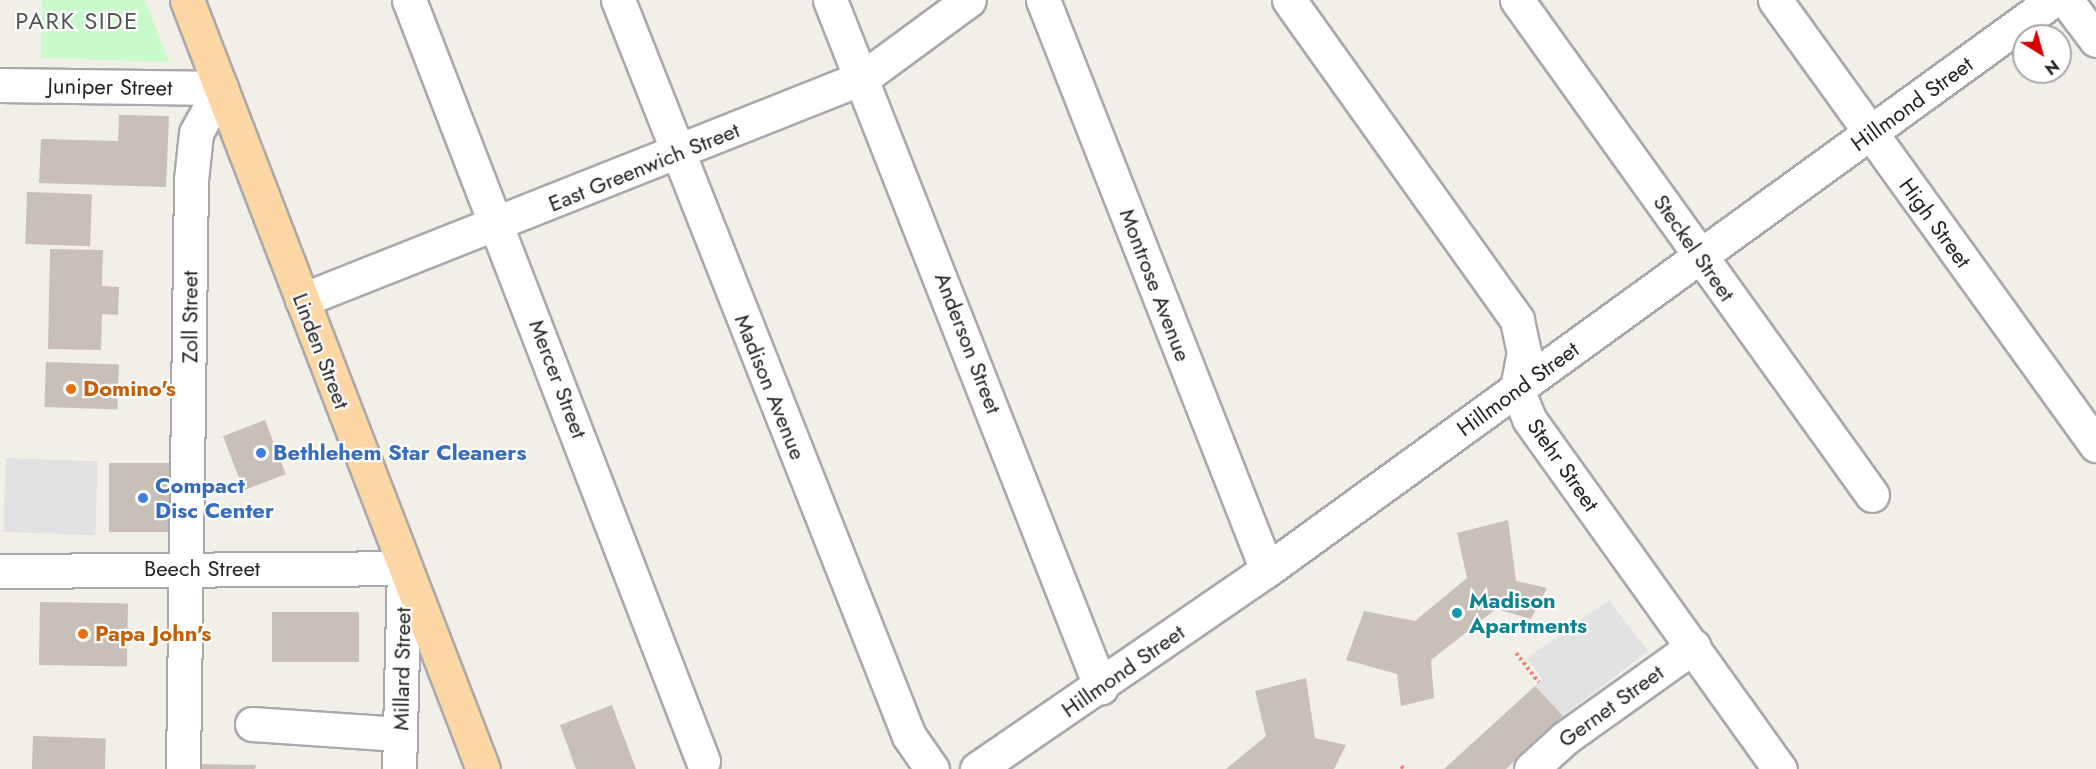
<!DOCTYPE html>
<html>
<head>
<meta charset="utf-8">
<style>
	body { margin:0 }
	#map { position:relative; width:2096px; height:769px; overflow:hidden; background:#f2efe9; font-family:Jost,sans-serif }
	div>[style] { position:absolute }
	.park>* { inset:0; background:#c8facc }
	.parking>* { inset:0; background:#e2e2e2; transform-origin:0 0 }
	.building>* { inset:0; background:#c7bfb8; transform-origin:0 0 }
	.path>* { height:4px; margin-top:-2px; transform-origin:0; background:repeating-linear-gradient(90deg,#fa8072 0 3px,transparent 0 6px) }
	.roads { filter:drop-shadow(2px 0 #a9a9a9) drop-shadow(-2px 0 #a9a9a9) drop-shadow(0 2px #a9a9a9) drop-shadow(0 -2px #a9a9a9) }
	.minor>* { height:33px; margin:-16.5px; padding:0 16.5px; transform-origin:16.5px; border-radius:16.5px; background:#fff }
	.major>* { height:33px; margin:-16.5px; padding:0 16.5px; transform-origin:16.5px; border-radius:16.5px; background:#fcd6a4 }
	.dots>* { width:16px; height:16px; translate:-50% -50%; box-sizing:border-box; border:3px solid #fff; border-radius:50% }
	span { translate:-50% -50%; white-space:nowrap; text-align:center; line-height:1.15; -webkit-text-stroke:4.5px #fff; paint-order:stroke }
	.street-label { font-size:22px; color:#222 }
	.food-label { font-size:22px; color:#c56008; font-weight:700 }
	.left { translate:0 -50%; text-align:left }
	.shop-label { font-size:22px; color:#366cbe; font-weight:700 }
	.culture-label { font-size:22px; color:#0d838f; font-weight:700 }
	.neighbourhood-label { font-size:24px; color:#555; letter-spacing:1.5px }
	.north { position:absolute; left:2012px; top:24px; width:60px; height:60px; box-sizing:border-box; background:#fff; border:2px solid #a7a7a7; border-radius:50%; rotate:143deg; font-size:16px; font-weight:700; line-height:24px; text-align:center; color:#222 }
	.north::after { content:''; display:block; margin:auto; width:21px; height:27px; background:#d40000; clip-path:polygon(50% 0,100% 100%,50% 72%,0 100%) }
</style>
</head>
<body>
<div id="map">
	<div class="park">
		<div style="clip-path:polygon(42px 0,145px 0,169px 62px,41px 58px)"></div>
	</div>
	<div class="parking">
		<div style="left:6px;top:458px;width:92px;height:74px;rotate:2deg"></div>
		<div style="clip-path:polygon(1609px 600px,1648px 651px,1563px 716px,1535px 686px,1542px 678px,1527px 658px)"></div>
	</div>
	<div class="building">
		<div style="clip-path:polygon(119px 115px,169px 116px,166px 187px,39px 183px,41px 139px,118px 141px)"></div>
		<div style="left:27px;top:192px;width:65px;height:52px;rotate:2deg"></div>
		<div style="clip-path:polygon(50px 249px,103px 250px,102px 286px,119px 287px,118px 315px,102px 314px,101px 350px,48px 349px)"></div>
		<div style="left:46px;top:362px;width:73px;height:45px;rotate:2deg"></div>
		<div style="left:265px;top:420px;width:58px;height:45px;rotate:69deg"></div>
		<div style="left:109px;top:463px;width:69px;height:69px"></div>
		<div style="clip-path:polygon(1508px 520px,1516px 581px,1547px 588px,1531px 619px,1496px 609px,1431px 660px,1434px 698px,1401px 706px,1397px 674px,1346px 660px,1364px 611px,1415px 621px,1467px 578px,1457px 533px)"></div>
		<div style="left:40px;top:602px;width:88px;height:63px;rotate:1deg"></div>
		<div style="left:272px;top:612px;width:87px;height:50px"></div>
		<div style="clip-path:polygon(1306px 678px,1315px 738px,1346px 745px,1334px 769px,1226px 769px,1266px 736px,1255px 691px)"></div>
		<div style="clip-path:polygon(1535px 686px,1563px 716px,1506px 769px,1444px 769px)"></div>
		<div style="clip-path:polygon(612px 705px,636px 769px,576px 769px,560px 725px)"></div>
		<div style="left:33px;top:736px;width:73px;height:33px;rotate:2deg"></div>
		<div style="clip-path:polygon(198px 764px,256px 765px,255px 769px,198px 769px)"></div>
	</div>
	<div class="path">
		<div style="left:1516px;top:653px;width:37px;rotate:52deg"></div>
		<div style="left:1401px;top:766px;width:4px;rotate:45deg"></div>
	</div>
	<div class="roads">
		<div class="minor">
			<div style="left:409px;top:0;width:816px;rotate:68.88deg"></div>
			<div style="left:618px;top:0;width:791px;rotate:68.43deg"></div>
			<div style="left:909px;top:736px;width:40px;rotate:55.1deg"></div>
			<div style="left:830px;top:0;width:739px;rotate:68.5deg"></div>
			<div style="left:1043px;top:0;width:612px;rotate:68.55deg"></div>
			<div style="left:1289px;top:0;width:393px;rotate:54.5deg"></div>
			<div style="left:1517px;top:320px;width:33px;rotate:78deg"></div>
			<div style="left:1524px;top:352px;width:38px;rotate:101deg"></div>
			<div style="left:1517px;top:389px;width:32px;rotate:68deg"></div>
			<div style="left:1529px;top:419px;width:431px;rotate:54.4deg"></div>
			<div style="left:1517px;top:0;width:609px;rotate:54.35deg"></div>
			<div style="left:1775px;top:0;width:549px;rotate:54.2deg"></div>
			<div style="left:2066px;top:0;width:50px;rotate:53.1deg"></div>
			<div style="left:0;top:85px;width:221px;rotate:0.8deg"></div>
			<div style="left:221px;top:88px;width:51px;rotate:119.1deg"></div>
			<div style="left:196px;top:133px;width:47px;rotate:96.1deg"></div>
			<div style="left:191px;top:180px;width:589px;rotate:90.78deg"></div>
			<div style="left:302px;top:300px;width:605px;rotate:-21.64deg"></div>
			<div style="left:864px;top:77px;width:130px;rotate:-36.3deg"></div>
			<div style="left:0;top:571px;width:404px;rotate:-0.4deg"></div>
			<div style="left:404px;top:568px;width:201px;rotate:91.4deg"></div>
			<div style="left:252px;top:724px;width:148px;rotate:3.9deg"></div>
			<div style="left:977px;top:769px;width:352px;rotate:-34.5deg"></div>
			<div style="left:1267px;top:570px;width:971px;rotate:-35.95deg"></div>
			<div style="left:1531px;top:769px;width:46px;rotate:-42.4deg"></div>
			<div style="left:1565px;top:738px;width:158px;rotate:-35.5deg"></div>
		</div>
		<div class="major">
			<div style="left:187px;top:0;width:824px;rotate:68.95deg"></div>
		</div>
	</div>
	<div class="dots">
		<div style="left:71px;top:389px;background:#e8710a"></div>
		<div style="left:261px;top:453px;background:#3f7fe0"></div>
		<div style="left:143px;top:498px;background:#3f7fe0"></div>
		<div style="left:1457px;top:613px;background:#0f9aa8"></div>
		<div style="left:83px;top:634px;background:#e8710a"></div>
	</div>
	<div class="street-label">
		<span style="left:110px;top:87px;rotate:1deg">Juniper Street</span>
		<span style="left:1912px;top:104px;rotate:-36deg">Hillmond Street</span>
		<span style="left:644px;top:167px;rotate:-22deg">East Greenwich Street</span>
		<span style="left:1935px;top:223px;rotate:54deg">High Street</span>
		<span style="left:1694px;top:248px;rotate:55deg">Steckel Street</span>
		<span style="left:1155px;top:285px;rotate:69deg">Montrose Avenue</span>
		<span style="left:190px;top:317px;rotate:-90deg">Zoll Street</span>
		<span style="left:968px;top:343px;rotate:69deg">Anderson Street</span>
		<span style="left:321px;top:351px;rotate:69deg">Linden Street</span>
		<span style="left:558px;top:379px;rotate:69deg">Mercer Street</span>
		<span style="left:770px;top:387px;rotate:68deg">Madison Avenue</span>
		<span style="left:1518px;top:389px;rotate:-36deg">Hillmond Street</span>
		<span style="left:1563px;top:465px;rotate:55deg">Stehr Street</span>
		<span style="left:202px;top:569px">Beech Street</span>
		<span style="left:402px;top:669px;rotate:-89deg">Millard Street</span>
		<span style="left:1123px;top:671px;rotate:-35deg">Hillmond Street</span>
		<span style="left:1611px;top:706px;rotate:-36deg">Gernet Street</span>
	</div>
	<div class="food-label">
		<span class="left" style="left:83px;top:389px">Domino's</span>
		<span class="left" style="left:95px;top:634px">Papa John's</span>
	</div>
	<div class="shop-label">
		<span class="left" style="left:273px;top:453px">Bethlehem Star Cleaners</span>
		<span class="left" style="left:155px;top:498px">Compact<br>Disc Center</span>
	</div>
	<div class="culture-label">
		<span class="left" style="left:1469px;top:613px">Madison<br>Apartments</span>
	</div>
	<div class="neighbourhood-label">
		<span style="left:77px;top:21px">PARK SIDE</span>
	</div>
	<div class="north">N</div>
</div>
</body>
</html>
